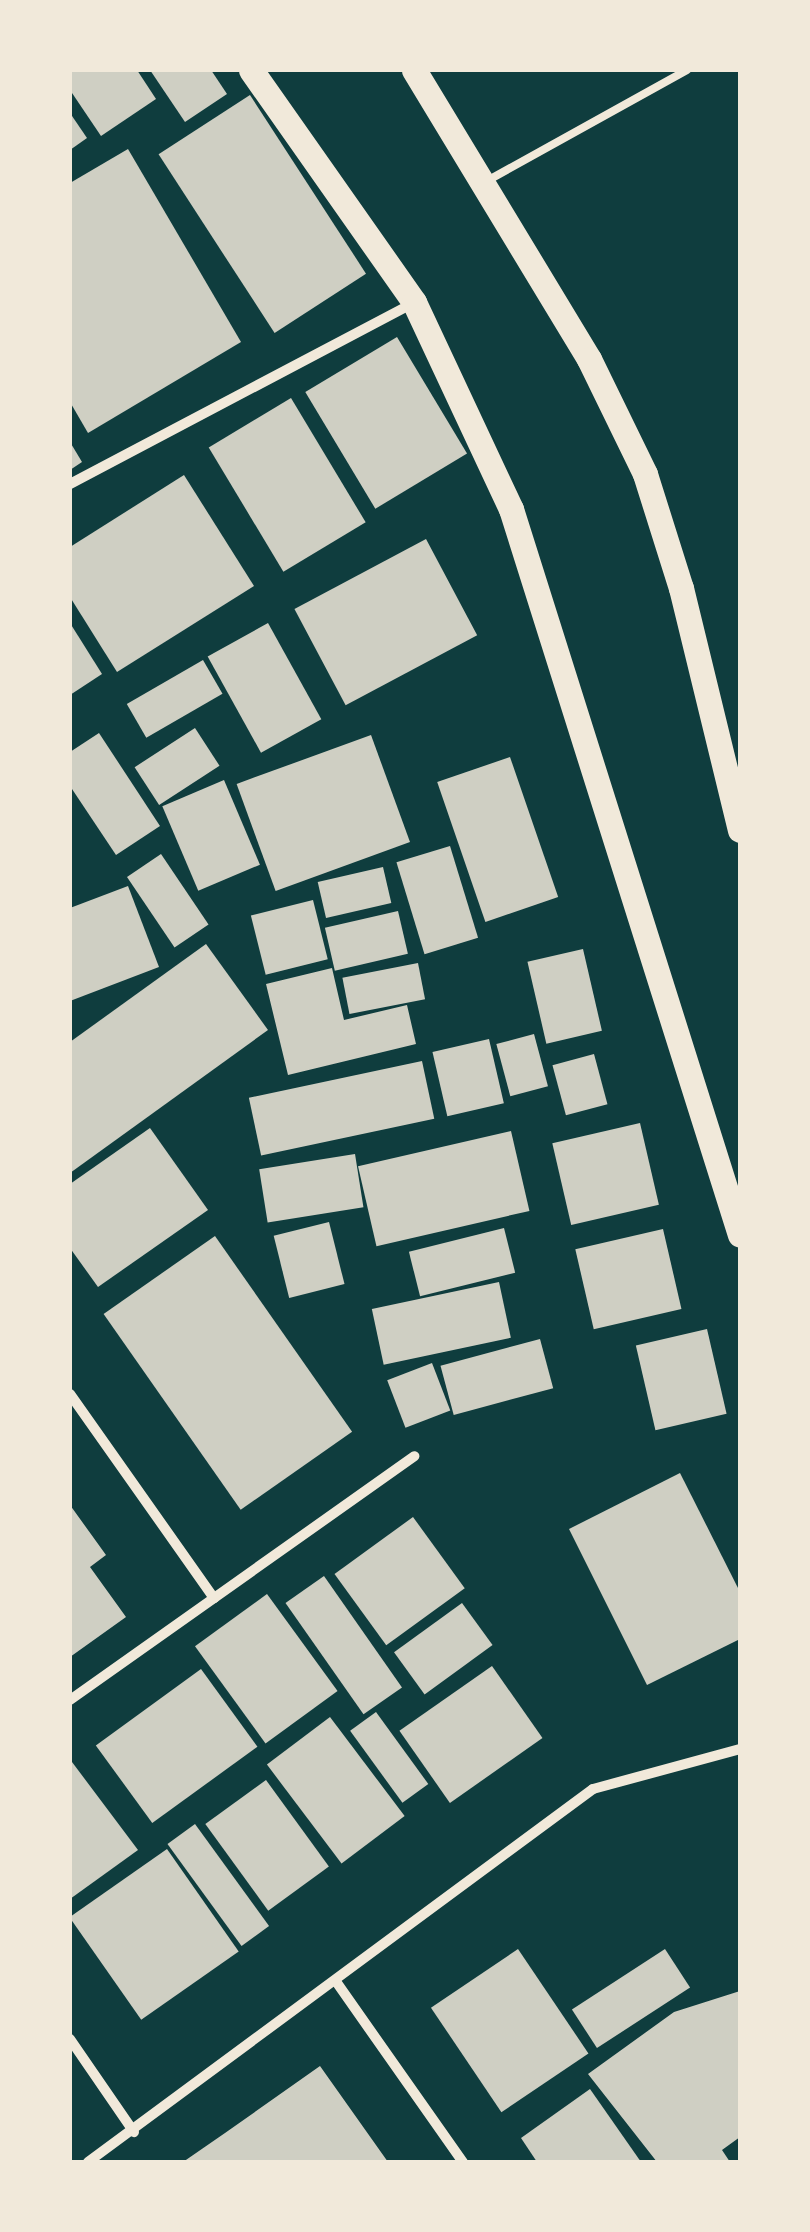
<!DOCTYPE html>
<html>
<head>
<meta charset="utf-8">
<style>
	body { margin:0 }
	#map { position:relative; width:810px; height:2232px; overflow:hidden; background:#0f3d3e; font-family:Cabin,sans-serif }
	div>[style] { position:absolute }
	.building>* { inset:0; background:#cfcfc3; transform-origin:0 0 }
	.service>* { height:8px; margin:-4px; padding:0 4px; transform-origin:4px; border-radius:4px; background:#f1e9da }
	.minor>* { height:10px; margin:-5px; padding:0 5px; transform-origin:5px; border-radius:5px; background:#f1e9da }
	.primary>* { height:25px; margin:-12.5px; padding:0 12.5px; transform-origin:12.5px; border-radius:12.5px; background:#f1e9da }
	span { translate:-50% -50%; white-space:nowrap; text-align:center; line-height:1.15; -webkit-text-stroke:10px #f1e9da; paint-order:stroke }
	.frame { position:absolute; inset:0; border:72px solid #f1e9da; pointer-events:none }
</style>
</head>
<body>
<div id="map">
	<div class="building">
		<div style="clip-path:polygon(70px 70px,137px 70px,156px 99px,101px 136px,70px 90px)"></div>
		<div style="clip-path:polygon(150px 70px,211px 70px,227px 94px,185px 122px)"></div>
		<div style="left:250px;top:95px;width:213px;height:109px;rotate:57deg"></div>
		<div style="clip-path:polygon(70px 113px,87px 138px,70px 150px)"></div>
		<div style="clip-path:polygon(128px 149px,241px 342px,88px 433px,70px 402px,70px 183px)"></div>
		<div style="left:397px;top:337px;width:136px;height:107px;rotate:59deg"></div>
		<div style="left:291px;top:398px;width:145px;height:96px;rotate:59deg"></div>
		<div style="clip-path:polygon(70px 442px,82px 462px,70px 470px)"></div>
		<div style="clip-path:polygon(184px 475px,254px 586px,117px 672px,70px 597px,70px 547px)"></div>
		<div style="left:426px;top:539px;width:109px;height:149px;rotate:62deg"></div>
		<div style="clip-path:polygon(70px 623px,102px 674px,70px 695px)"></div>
		<div style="left:268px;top:623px;width:110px;height:69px;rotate:61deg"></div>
		<div style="left:203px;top:660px;width:39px;height:88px;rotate:60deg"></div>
		<div style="left:195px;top:728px;width:45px;height:72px;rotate:57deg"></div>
		<div style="clip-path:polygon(99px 733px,160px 826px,116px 855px,70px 786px,70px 752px)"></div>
		<div style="left:371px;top:735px;width:114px;height:143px;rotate:70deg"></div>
		<div style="left:510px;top:757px;width:148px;height:77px;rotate:71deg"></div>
		<div style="left:224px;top:780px;width:92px;height:67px;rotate:67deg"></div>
		<div style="left:450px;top:846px;width:96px;height:56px;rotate:73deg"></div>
		<div style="left:161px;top:854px;width:85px;height:41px;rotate:56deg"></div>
		<div style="left:383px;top:867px;width:37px;height:67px;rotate:77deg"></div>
		<div style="clip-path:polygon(128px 886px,159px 967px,70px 1001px,70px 908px)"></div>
		<div style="left:313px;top:900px;width:61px;height:64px;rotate:76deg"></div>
		<div style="left:398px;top:911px;width:44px;height:75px;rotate:77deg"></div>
		<div style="clip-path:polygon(206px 944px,268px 1030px,70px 1173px,70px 1042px)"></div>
		<div style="left:583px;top:949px;width:84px;height:57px;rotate:77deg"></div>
		<div style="left:418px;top:963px;width:37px;height:77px;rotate:79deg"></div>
		<div style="clip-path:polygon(332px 968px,344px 1020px,407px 1005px,416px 1044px,288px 1075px,266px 984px)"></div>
		<div style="left:534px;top:1034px;width:54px;height:39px;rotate:75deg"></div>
		<div style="left:489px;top:1039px;width:66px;height:58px;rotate:77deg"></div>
		<div style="left:594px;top:1054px;width:52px;height:43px;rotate:75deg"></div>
		<div style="left:422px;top:1061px;width:59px;height:177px;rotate:78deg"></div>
		<div style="left:640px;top:1123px;width:84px;height:90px;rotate:77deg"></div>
		<div style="clip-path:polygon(150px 1128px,208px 1210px,98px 1287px,70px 1248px,70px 1184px)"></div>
		<div style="left:511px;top:1131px;width:82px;height:157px;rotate:77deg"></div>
		<div style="left:355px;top:1154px;width:54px;height:97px;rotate:81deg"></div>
		<div style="left:329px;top:1222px;width:64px;height:57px;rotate:76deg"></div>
		<div style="left:504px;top:1228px;width:46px;height:98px;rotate:76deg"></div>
		<div style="left:663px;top:1229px;width:82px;height:90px;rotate:77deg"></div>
		<div style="left:215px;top:1236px;width:239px;height:136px;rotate:55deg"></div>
		<div style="left:499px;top:1282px;width:57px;height:130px;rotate:78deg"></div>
		<div style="left:707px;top:1329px;width:87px;height:73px;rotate:77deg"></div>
		<div style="left:540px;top:1339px;width:51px;height:103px;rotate:75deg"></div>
		<div style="left:432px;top:1363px;width:51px;height:48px;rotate:69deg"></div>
		<div style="clip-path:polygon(680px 1473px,740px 1592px,740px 1639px,647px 1685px,569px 1529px)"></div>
		<div style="clip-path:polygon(70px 1505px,106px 1555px,90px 1567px,126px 1617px,70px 1657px)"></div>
		<div style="left:413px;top:1517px;width:88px;height:97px;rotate:54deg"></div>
		<div style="left:324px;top:1576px;width:136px;height:47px;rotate:55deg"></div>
		<div style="left:267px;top:1594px;width:120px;height:89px;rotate:54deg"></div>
		<div style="left:462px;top:1603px;width:52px;height:84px;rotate:54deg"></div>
		<div style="left:492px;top:1666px;width:88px;height:113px;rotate:55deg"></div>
		<div style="left:201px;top:1669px;width:96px;height:130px;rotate:54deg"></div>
		<div style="left:376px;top:1712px;width:89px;height:32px;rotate:54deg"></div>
		<div style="left:330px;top:1717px;width:124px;height:79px;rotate:53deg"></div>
		<div style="clip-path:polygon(72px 1762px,138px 1850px,70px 1899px,70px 1764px)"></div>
		<div style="left:266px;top:1780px;width:107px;height:75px;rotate:54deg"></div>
		<div style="left:195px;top:1824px;width:126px;height:34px;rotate:54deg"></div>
		<div style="left:167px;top:1849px;width:125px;height:119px;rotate:55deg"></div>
		<div style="left:518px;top:1949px;width:126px;height:105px;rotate:56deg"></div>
		<div style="left:665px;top:1949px;width:46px;height:111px;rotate:57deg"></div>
		<div style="clip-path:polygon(740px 1991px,740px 2137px,722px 2150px,730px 2162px,657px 2162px,588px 2074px,674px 2012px)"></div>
		<div style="clip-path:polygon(320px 2066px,388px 2162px,183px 2162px,225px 2133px)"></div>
		<div style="clip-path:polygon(590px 2089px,641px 2162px,537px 2162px,521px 2138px)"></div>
	</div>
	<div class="service">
		<div style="left:485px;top:182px;width:231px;rotate:-29deg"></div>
	</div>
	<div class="minor">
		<div style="left:70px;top:484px;width:389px;rotate:-27.8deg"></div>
		<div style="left:70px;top:1394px;width:250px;rotate:54.8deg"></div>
		<div style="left:70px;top:1700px;width:422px;rotate:-35.3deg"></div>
		<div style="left:337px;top:1983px;width:219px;rotate:54.9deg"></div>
		<div style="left:70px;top:2039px;width:113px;rotate:55.5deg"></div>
		<div style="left:88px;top:2162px;width:628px;rotate:-36.45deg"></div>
		<div style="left:593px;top:1789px;width:152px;rotate:-15.2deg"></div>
	</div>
	<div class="primary">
		<div style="left:251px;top:70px;width:284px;rotate:54.9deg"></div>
		<div style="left:414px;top:302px;width:229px;rotate:64.9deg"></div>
		<div style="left:511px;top:509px;width:761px;rotate:72.49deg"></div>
		<div style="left:414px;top:70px;width:338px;rotate:58.8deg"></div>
		<div style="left:589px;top:359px;width:128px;rotate:64deg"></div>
		<div style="left:645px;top:474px;width:120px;rotate:72.5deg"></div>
		<div style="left:681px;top:588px;width:249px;rotate:76.3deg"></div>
	</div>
	<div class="frame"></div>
</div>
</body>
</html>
